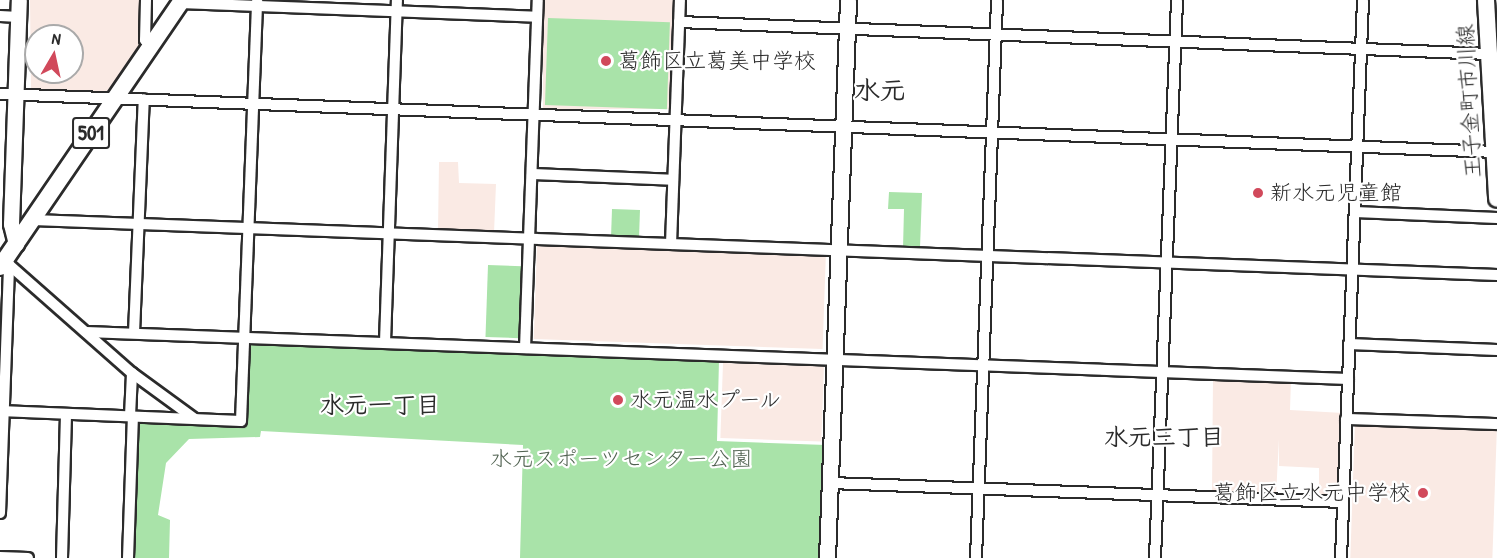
<!DOCTYPE html>
<html>
<head>
<meta charset="utf-8">
<style>
	body { margin:0 }
	#map { position:relative; width:1497px; height:558px; overflow:hidden; background:#fff; font-family:"Patrick Hand","Klee One",sans-serif }
	div>[style] { position:absolute }
	.built>* { inset:0; background:#faeae4; transform-origin:0 0 }
	.green>* { inset:0; background:#a9e3a9; transform-origin:0 0 }
	.roads { filter:drop-shadow(2px 0 #2b2b2b) drop-shadow(-2px 0 #2b2b2b) drop-shadow(0 2px #2b2b2b) drop-shadow(0 -2px #2b2b2b) }
	.street>* { height:10px; margin:-5px; padding:0 5px; transform-origin:5px; border-radius:5px; background:#fff }
	.secondary>* { height:15px; margin:-7.5px; padding:0 7.5px; transform-origin:7.5px; border-radius:7.5px; background:#fff }
	.primary>* { height:16px; margin:-8px; padding:0 8px; transform-origin:8px; border-radius:8px; background:#fff }
	.dots>* { width:16px; height:16px; translate:-50% -50%; box-sizing:border-box; border:3px solid #fff; border-radius:50% }
	span { translate:-50% -50%; white-space:nowrap; text-align:center; line-height:1.15; -webkit-text-stroke:4.5px #fff; paint-order:stroke }
	.shield-label span { padding:2px 4px; background:#fff; border:2px solid; border-radius:4px; -webkit-text-stroke-width:0 }
	.shield-label { font-size:21px; color:#2b2b2b; font-weight:700 }
	.poi-label { font-size:22px; color:#2b2b2b }
	.left { translate:0 -50%; text-align:left }
	.right { translate:-100% -50%; text-align:right }
	.street-label { font-size:22px; color:#2b2b2b }
	.park-label { font-size:22px; color:#516251 }
	.neighbourhood-label { font-size:24px; color:#2b2b2b; font-weight:700 }
	.quarter-label { font-size:26px; color:#2b2b2b; font-weight:700 }
	.north { position:absolute; left:24px; top:24px; width:60px; height:60px; box-sizing:border-box; background:#fff; border:2px solid #aaa; border-radius:50%; rotate:9deg; font-size:16px; font-weight:700; line-height:24px; text-align:center; color:#2b2b2b }
	.north::after { content:''; display:block; margin:auto; width:21px; height:27px; background:#d1495b; clip-path:polygon(50% 0,100% 100%,50% 72%,0 100%) }
</style>
</head>
<body>
<div id="map">
	<div class="built">
		<div style="clip-path:polygon(evenodd,30px 0,141px 0,139px 53px,109px 93px,31px 91px,30px 0,36px 36px,72px 36px,72px 72px,36px 72px,36px 36px)"></div>
		<div style="left:543px;top:0;width:132px;height:109px"></div>
		<div style="clip-path:polygon(439px 162px,458px 162px,459px 183px,496px 184px,494px 233px,438px 230px)"></div>
		<div style="left:537px;top:246px;width:289px;height:93px;rotate:2deg"></div>
		<div style="left:723px;top:363px;width:101px;height:75px;rotate:2deg"></div>
		<div style="clip-path:polygon(1213px 376px,1291px 380px,1290px 410px,1343px 413px,1341px 500px,1319px 498px,1319px 468px,1279px 466px,1279px 439px,1276px 495px,1212px 492px)"></div>
		<div style="left:1355px;top:423px;width:142px;height:135px;rotate:2deg"></div>
	</div>
	<div class="green">
		<div style="left:548px;top:18px;width:122px;height:87px;rotate:2deg"></div>
		<div style="clip-path:polygon(889px 192px,922px 193px,920px 248px,903px 248px,904px 209px,888px 209px)"></div>
		<div style="left:612px;top:209px;width:28px;height:29px;rotate:2deg"></div>
		<div style="left:488px;top:265px;width:34px;height:72px;rotate:2deg"></div>
		<div style="clip-path:polygon(251px 342px,719px 360px,717px 441px,826px 445px,822px 558px,520px 558px,523px 445px,261px 431px,260px 437px,189px 439px,166px 463px,158px 515px,170px 520px,169px 558px,131px 558px,137px 428px,141px 421px,245px 424px)"></div>
	</div>
	<div class="roads">
		<div class="street">
			<div style="left:146px;top:0;width:40px;rotate:91.4deg"></div>
			<div style="left:145px;top:40px;width:9px;rotate:49deg"></div>
			<div style="left:180px;top:3px;width:357px;rotate:2.2deg"></div>
			<div style="left:0;top:16px;width:19px;rotate:3deg"></div>
			<div style="left:679px;top:22px;width:811px;rotate:2.26deg"></div>
			<div style="left:0;top:94px;width:1498px;rotate:2.22deg"></div>
			<div style="left:532px;top:174px;width:141px;rotate:2.4deg"></div>
			<div style="left:1355px;top:212px;width:142px;rotate:2.4deg"></div>
			<div style="left:33px;top:220px;width:1465px;rotate:2.15deg"></div>
			<div style="left:671px;top:244px;width:244px;rotate:-87.9deg"></div>
			<div style="left:6px;top:262px;width:168px;rotate:41.4deg"></div>
			<div style="left:132px;top:373px;width:78px;rotate:36.1deg"></div>
			<div style="left:86px;top:332px;width:1263px;rotate:2.13deg"></div>
			<div style="left:134px;top:333px;width:234px;rotate:-87.6deg"></div>
			<div style="left:385px;top:342px;width:342px;rotate:-88deg"></div>
			<div style="left:1349px;top:344px;width:148px;rotate:2.3deg"></div>
			<div style="left:525px;top:348px;width:348px;rotate:-87.9deg"></div>
			<div style="left:0;top:411px;width:241px;rotate:2.4deg"></div>
			<div style="left:241px;top:421px;width:421px;rotate:-87.8deg"></div>
			<div style="left:130px;top:416px;width:43px;rotate:-87.3deg"></div>
			<div style="left:1346px;top:419px;width:151px;rotate:1.9deg"></div>
			<div style="left:830px;top:483px;width:513px;rotate:2.12deg"></div>
			<div style="left:0;top:513px;width:249px;rotate:-87.9deg"></div>
			<div style="left:0;top:557px;width:28px;rotate:2deg"></div>
			<div style="left:62px;top:558px;width:144px;rotate:-88.4deg"></div>
			<div style="left:128px;top:558px;width:141px;rotate:-88deg"></div>
			<div style="left:976px;top:558px;width:558px;rotate:-87.84deg"></div>
			<div style="left:1155px;top:558px;width:558px;rotate:-87.74deg"></div>
			<div style="left:1341px;top:558px;width:558px;rotate:-87.74deg"></div>
		</div>
		<div class="secondary">
			<div style="left:16px;top:244px;width:21px;rotate:-104deg"></div>
			<div style="left:11px;top:224px;width:224px;rotate:-88deg"></div>
			<div style="left:827px;top:558px;width:558px;rotate:-87.84deg"></div>
		</div>
		<div class="primary">
			<div style="left:1486px;top:0;width:199px;rotate:86.8deg"></div>
			<div style="left:0;top:267px;width:323px;rotate:-55.7deg"></div>
		</div>
	</div>
	<div class="dots">
		<div style="left:606px;top:61px;background:#d1495b"></div>
		<div style="left:1258px;top:193px;background:#d1495b"></div>
		<div style="left:618px;top:400px;background:#d1495b"></div>
		<div style="left:1423px;top:493px;background:#d1495b"></div>
	</div>
	<div class="shield-label">
		<span style="left:91px;top:133px">501</span>
	</div>
	<div class="poi-label">
		<span class="left" style="left:618px;top:61px">葛飾区立葛美中学校</span>
		<span class="left" style="left:1270px;top:193px">新水元児童館</span>
		<span class="left" style="left:630px;top:400px">水元温水プール</span>
		<span class="right" style="left:1411px;top:493px">葛飾区立水元中学校</span>
	</div>
	<div class="street-label">
		<span style="left:1469px;top:101px;rotate:-93deg">王子金町市川線</span>
	</div>
	<div class="park-label">
		<span style="left:621px;top:459px">水元スポーツセンター公園</span>
	</div>
	<div class="neighbourhood-label">
		<span style="left:380px;top:405px">水元一丁目</span>
		<span style="left:1164px;top:437px">水元三丁目</span>
	</div>
	<div class="quarter-label">
		<span style="left:880px;top:90px">水元</span>
	</div>
	<div class="north">N</div>
</div>
</body>
</html>
